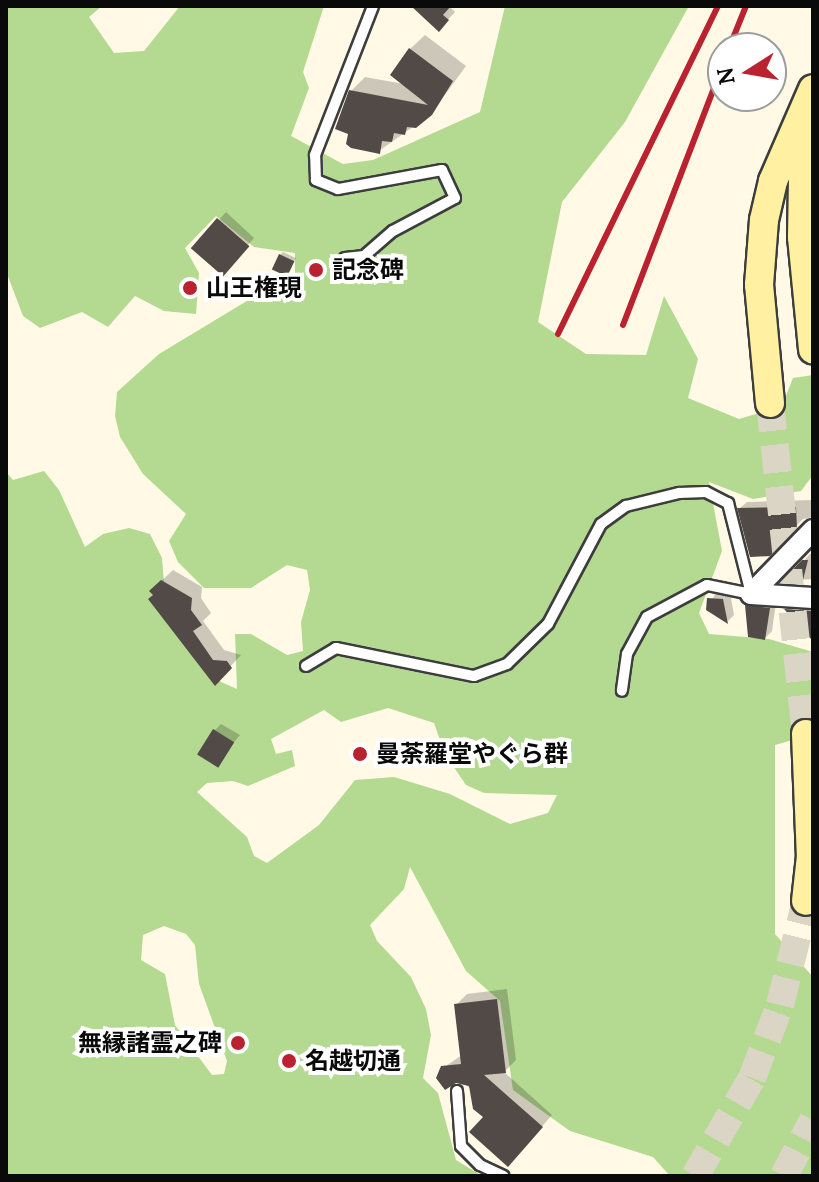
<!DOCTYPE html>
<html>
<head>
<meta charset="utf-8">
<style>
	body { margin:0 }
	#map { position:relative; width:819px; height:1182px; overflow:hidden; background:#fff9e6; font-family:Lora,"Noto Sans JP",serif }
	div>[style] { position:absolute }
	.forest>* { inset:0; background:#b4d990 }
	.shadow>* { inset:0; background:#0003 }
	.building>* { inset:0; background:#524a46; transform-origin:0 0 }
	.secondary-tunnel>* { height:28px; margin-top:-14px; transform-origin:0; background:repeating-linear-gradient(90deg,#dad5c5 0 28px,transparent 0 42px) }
	.roads { filter:drop-shadow(2px 0 #3d3d3d) drop-shadow(-2px 0 #3d3d3d) drop-shadow(0 2px #3d3d3d) drop-shadow(0 -2px #3d3d3d) }
	.lane>* { height:10px; margin:-5px; padding:0 5px; transform-origin:5px; border-radius:5px; background:#fff }
	.street>* { height:20px; margin:-10px; padding:0 10px; transform-origin:10px; border-radius:10px; background:#fff }
	.secondary>* { height:28px; margin:-14px; padding:0 14px; transform-origin:14px; border-radius:14px; background:#fff1a1 }
	.rail>* { height:6px; margin:-3px; padding:0 3px; transform-origin:3px; border-radius:3px; background:#ba222f }
	.dots>* { width:22px; height:22px; translate:-50% -50%; box-sizing:border-box; border:4px solid #fff; border-radius:50% }
	span { translate:-50% -50%; white-space:nowrap; text-align:center; line-height:1.15; -webkit-text-stroke:8px #fff; paint-order:stroke }
	.poi-label { font-size:24px; color:#0a0a0a; font-weight:700 }
	.left { translate:0 -50%; text-align:left }
	.right { translate:-100% -50%; text-align:right }
	.frame { position:absolute; inset:0; border:8px solid #0a0a0a; pointer-events:none }
	.north { position:absolute; left:707px; top:32px; width:80px; height:80px; box-sizing:border-box; background:#fff; border:2px solid #9d9d9d; border-radius:50%; rotate:259deg; font-size:22px; font-weight:700; line-height:32px; text-align:center; color:#0a0a0a }
	.north::after { content:''; display:block; margin:auto; width:28px; height:36px; background:#ba222f; clip-path:polygon(50% 0,100% 100%,50% 72%,0 100%) }
</style>
</head>
<body>
<div id="map">
	<div class="forest">
		<div style="clip-path:polygon(evenodd,6px 6px,102px 6px,89px 17px,114px 53px,144px 51px,180px 6px,324px 6px,303px 72px,309px 88px,291px 136px,343px 164px,373px 160px,480px 112px,505px 6px,689px 6px,625px 122px,562px 202px,538px 322px,586px 354px,646px 355px,664px 296px,698px 359px,688px 398px,739px 419px,782px 406px,793px 378px,813px 375px,813px 475px,801px 491px,753px 499px,709px 482px,722px 551px,699px 613px,709px 634px,769px 639px,813px 652px,813px 734px,775px 745px,775px 934px,813px 977px,813px 1176px,670px 1176px,653px 1157px,570px 1131px,513px 1090px,500px 1001px,466px 971px,410px 867px,404px 889px,370px 925px,377px 941px,411px 977px,426px 1009px,431px 1035px,423px 1078px,438px 1093px,456px 1160px,482px 1176px,6px 1176px,6px 472px,13px 480px,44px 471px,59px 490px,85px 547px,103px 534px,129px 528px,150px 534px,162px 558px,167px 619px,221px 682px,237px 689px,235px 634px,251px 634px,287px 655px,303px 651px,301px 622px,310px 590px,307px 570px,287px 565px,251px 588px,204px 588px,178px 562px,169px 541px,186px 514px,143px 474px,120px 437px,115px 416px,117px 392px,159px 354px,257px 295px,295px 286px,295px 253px,254px 247px,216px 216px,185px 248px,199px 273px,196px 314px,164px 311px,135px 296px,108px 327px,82px 312px,40px 328px,23px 316px,6px 271px,6px 6px,388px 708px,434px 723px,445px 754px,466px 785px,484px 793px,557px 795px,548px 813px,510px 824px,450px 794px,394px 777px,355px 780px,319px 825px,267px 863px,254px 856px,247px 837px,197px 792px,207px 783px,233px 781px,248px 786px,295px 766px,292px 750px,276px 754px,271px 739px,324px 710px,341px 722px,388px 708px,6px 6px,164px 926px,186px 934px,195px 945px,199px 984px,227px 1061px,224px 1074px,212px 1075px,175px 1025px,165px 974px,141px 960px,143px 935px,164px 926px)"></div>
	</div>
	<div class="shadow">
		<div style="clip-path:polygon(414px 6px,449px 6px,455px 12px,439px 29px)"></div>
		<div style="clip-path:polygon(425px 35px,466px 66px,431px 114px,379px 151px,351px 91px,365px 77px,404px 84px,410px 49px)"></div>
		<div style="clip-path:polygon(226px 212px,254px 238px,233px 262px,194px 248px)"></div>
		<div style="clip-path:polygon(283px 252px,296px 258px,289px 271px,280px 255px)"></div>
		<div style="clip-path:polygon(813px 500px,813px 517px,803px 519px,769px 554px,740px 508px,747px 502px)"></div>
		<div style="clip-path:polygon(813px 551px,813px 579px,785px 581px)"></div>
		<div style="clip-path:polygon(173px 570px,202px 587px,201px 598px,211px 613px,203px 621px,224px 650px,241px 655px,215px 683px,151px 591px)"></div>
		<div style="clip-path:polygon(716px 592px,730px 593px,734px 615px,728px 621px,708px 609px)"></div>
		<div style="clip-path:polygon(754px 599px,776px 602px,772px 631px,765px 638px,747px 606px)"></div>
		<div style="clip-path:polygon(793px 603px,813px 604px,813px 642px,786px 609px)"></div>
		<div style="clip-path:polygon(221px 724px,240px 735px,221px 758px,214px 731px)"></div>
		<div style="clip-path:polygon(507px 989px,516px 1060px,504px 1072px,552px 1115px,519px 1153px,471px 1089px,443px 1068px,462px 1055px,456px 1005px,467px 994px)"></div>
	</div>
	<div class="building">
		<div style="clip-path:polygon(411px 6px,451px 6px,443px 15px,449px 20px,439px 32px)"></div>
		<div style="clip-path:polygon(409px 48px,453px 81px,432px 115px,416px 128px,407px 127px,405px 135px,394px 133px,392px 142px,382px 141px,380px 154px,351px 148px,346px 144px,348px 134px,335px 129px,349px 90px,428px 105px,390px 75px)"></div>
		<div style="left:217px;top:218px;width:43px;height:40px;rotate:41deg"></div>
		<div style="left:279px;top:254px;width:17px;height:17px;rotate:25deg"></div>
		<div style="clip-path:polygon(796px 507px,797px 528px,770px 556px,750px 557px,737px 508px)"></div>
		<div style="clip-path:polygon(802px 560px,808px 560px,802px 584px,780px 583px)"></div>
		<div style="clip-path:polygon(161px 580px,192px 598px,191px 610px,202px 625px,193px 631px,213px 660px,227px 661px,232px 668px,215px 686px,148px 599px,153px 595px,149px 591px)"></div>
		<div style="clip-path:polygon(707px 598px,723px 599px,728px 624px,706px 610px)"></div>
		<div style="clip-path:polygon(745px 605px,770px 608px,765px 640px,748px 637px)"></div>
		<div style="clip-path:polygon(784px 609px,813px 611px,813px 641px)"></div>
		<div style="left:213px;top:729px;width:25px;height:30px;rotate:32deg"></div>
		<div style="clip-path:polygon(497px 999px,506px 1073px,484px 1075px,543px 1127px,508px 1167px,469px 1132px,483px 1117px,473px 1109px,469px 1086px,456px 1083px,445px 1090px,436px 1078px,441px 1066px,461px 1064px,454px 1004px)"></div>
	</div>
	<div class="secondary-tunnel">
		<div style="left:770px;top:403px;width:333px;rotate:83.8deg"></div>
		<div style="left:695px;top:1176px;width:113px;rotate:-59.8deg"></div>
		<div style="left:752px;top:1078px;width:78px;rotate:-69deg"></div>
		<div style="left:780px;top:1005px;width:107px;rotate:-76deg"></div>
		<div style="left:784px;top:1176px;width:63px;rotate:-62.6deg"></div>
	</div>
	<div class="roads">
		<div class="lane">
			<div style="left:345px;top:258px;width:19px;rotate:-6deg"></div>
			<div style="left:364px;top:256px;width:38px;rotate:-41deg"></div>
			<div style="left:393px;top:231px;width:70px;rotate:-28deg"></div>
			<div style="left:455px;top:198px;width:31px;rotate:-115deg"></div>
			<div style="left:442px;top:170px;width:106px;rotate:169.6deg"></div>
			<div style="left:338px;top:189px;width:24px;rotate:-158deg"></div>
			<div style="left:316px;top:180px;width:25px;rotate:-92deg"></div>
			<div style="left:315px;top:155px;width:160px;rotate:-68.7deg"></div>
			<div style="left:306px;top:666px;width:35px;rotate:-31deg"></div>
			<div style="left:336px;top:648px;width:141px;rotate:11.5deg"></div>
			<div style="left:474px;top:676px;width:35px;rotate:-20deg"></div>
			<div style="left:507px;top:664px;width:57px;rotate:-44.3deg"></div>
			<div style="left:548px;top:624px;width:113px;rotate:-62.1deg"></div>
			<div style="left:601px;top:524px;width:31px;rotate:-36deg"></div>
			<div style="left:626px;top:506px;width:55px;rotate:-13.8deg"></div>
			<div style="left:679px;top:493px;width:27px;rotate:-2deg"></div>
			<div style="left:706px;top:492px;width:25px;rotate:27deg"></div>
			<div style="left:728px;top:503px;width:94px;rotate:75.8deg"></div>
			<div style="left:751px;top:594px;width:45px;rotate:-168.4deg"></div>
			<div style="left:707px;top:585px;width:68px;rotate:151.9deg"></div>
			<div style="left:647px;top:617px;width:42px;rotate:118.4deg"></div>
			<div style="left:627px;top:654px;width:37px;rotate:98deg"></div>
			<div style="left:457px;top:1091px;width:55px;rotate:85.8deg"></div>
			<div style="left:461px;top:1146px;width:27px;rotate:45deg"></div>
			<div style="left:480px;top:1165px;width:26px;rotate:25deg"></div>
		</div>
		<div class="street">
			<div style="left:751px;top:594px;width:89px;rotate:-45.9deg"></div>
			<div style="left:751px;top:594px;width:62px;rotate:3.7deg"></div>
		</div>
		<div class="secondary">
			<div style="left:813px;top:112px;width:68px;rotate:98.5deg"></div>
			<div style="left:803px;top:179px;width:58px;rotate:91deg"></div>
			<div style="left:802px;top:237px;width:113px;rotate:84.4deg"></div>
			<div style="left:770px;top:403px;width:119px;rotate:-95.3deg"></div>
			<div style="left:759px;top:285px;width:65px;rotate:-85.6deg"></div>
			<div style="left:764px;top:220px;width:40px;rotate:-77deg"></div>
			<div style="left:773px;top:181px;width:100px;rotate:-66.5deg"></div>
			<div style="left:806px;top:734px;width:122px;rotate:87.7deg"></div>
			<div style="left:811px;top:856px;width:45px;rotate:96.3deg"></div>
		</div>
	</div>
	<div class="rail">
		<div style="left:729px;top:48px;width:45px;rotate:-68deg"></div>
		<div style="left:623px;top:325px;width:280px;rotate:-69deg"></div>
		<div style="left:558px;top:334px;width:365px;rotate:-64deg"></div>
	</div>
	<div class="dots">
		<div style="left:316px;top:270px;background:#ba222f"></div>
		<div style="left:190px;top:288px;background:#ba222f"></div>
		<div style="left:360px;top:754px;background:#ba222f"></div>
		<div style="left:238px;top:1043px;background:#ba222f"></div>
		<div style="left:289px;top:1061px;background:#ba222f"></div>
	</div>
	<div class="poi-label">
		<span class="left" style="left:332px;top:270px">記念碑</span>
		<span class="left" style="left:206px;top:288px">山王権現</span>
		<span class="left" style="left:376px;top:754px">曼荼羅堂やぐら群</span>
		<span class="right" style="left:222px;top:1043px">無縁諸霊之碑</span>
		<span class="left" style="left:305px;top:1061px">名越切通</span>
	</div>
	<div class="frame"></div>
	<div class="north">N</div>
</div>
</body>
</html>
